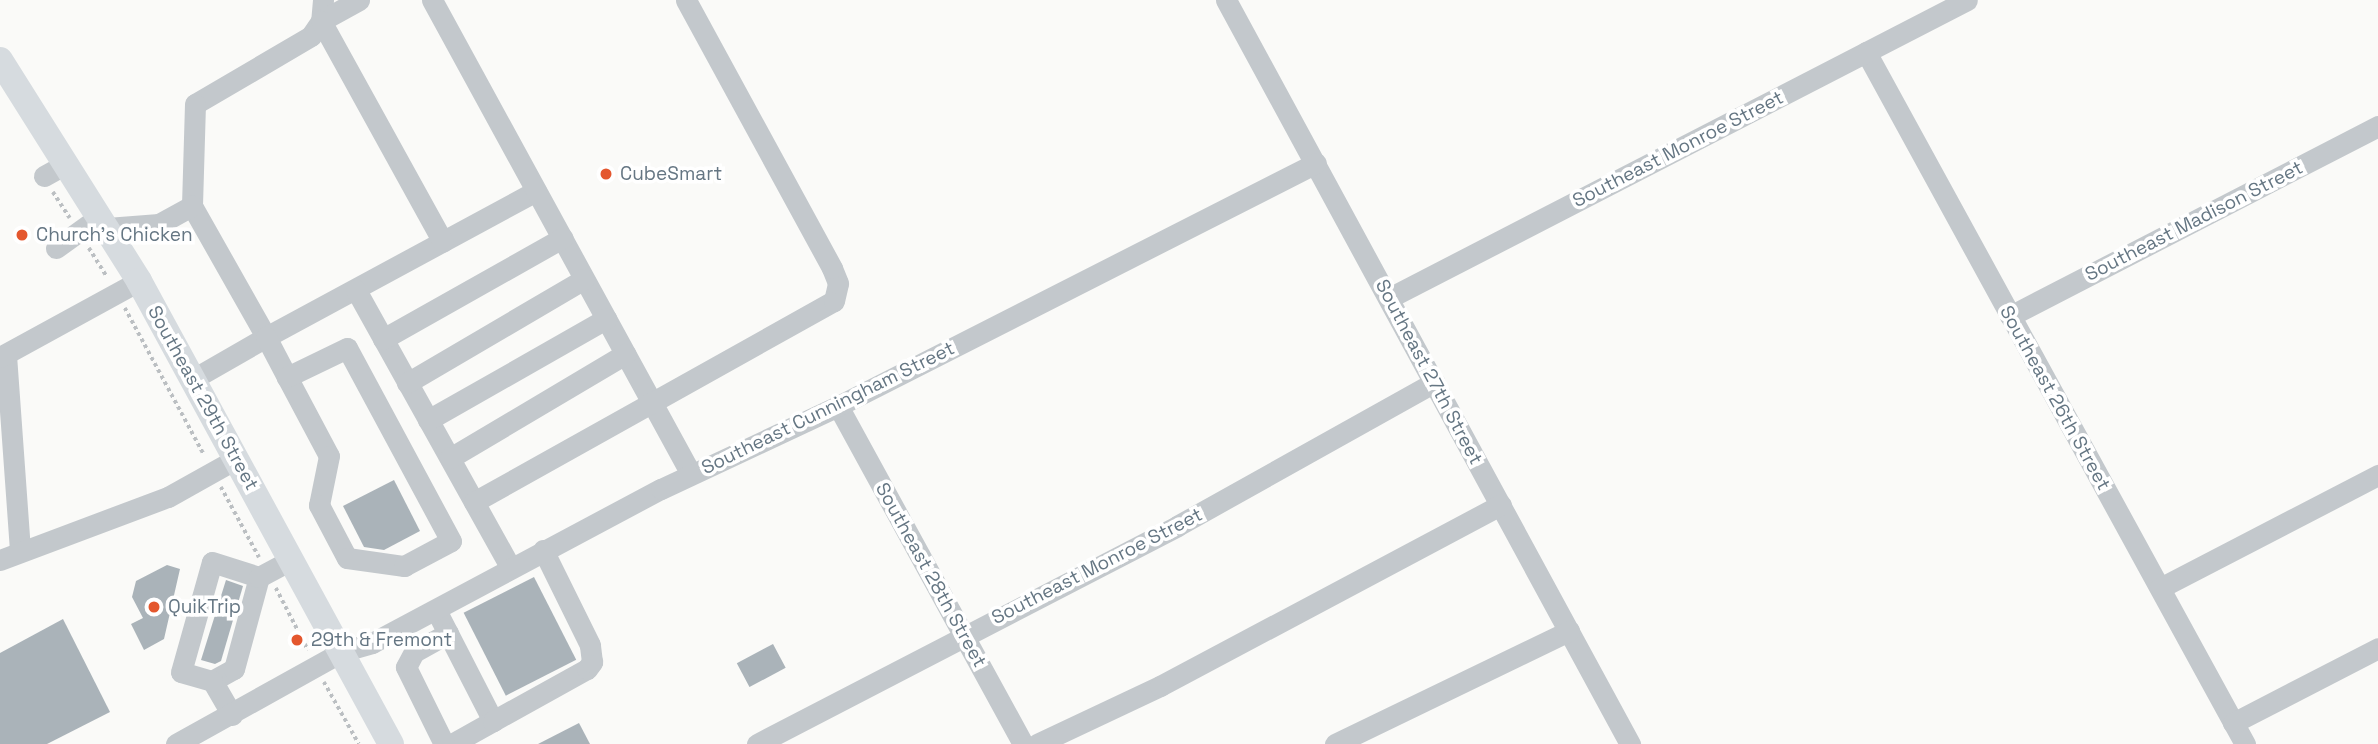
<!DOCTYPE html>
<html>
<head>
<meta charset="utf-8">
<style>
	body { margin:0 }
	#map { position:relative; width:2378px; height:744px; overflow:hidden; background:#fafaf8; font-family:"Space Grotesk",sans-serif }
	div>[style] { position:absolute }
	.building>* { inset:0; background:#aab3b9; transform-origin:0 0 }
	.path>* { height:3.5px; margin-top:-1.75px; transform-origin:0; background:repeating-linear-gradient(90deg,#bbbfc2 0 3.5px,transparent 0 7px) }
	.minor>* { height:21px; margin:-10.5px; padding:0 10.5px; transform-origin:10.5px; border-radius:10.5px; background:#c3c8cc }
	.major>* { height:26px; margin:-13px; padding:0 13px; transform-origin:13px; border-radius:13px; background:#d6dbdf }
	.dots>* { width:19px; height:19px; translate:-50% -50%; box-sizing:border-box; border:4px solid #fff; border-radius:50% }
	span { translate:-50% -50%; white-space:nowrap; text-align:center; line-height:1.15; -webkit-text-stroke:7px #fff; paint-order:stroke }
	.street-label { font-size:19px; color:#657683 }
	.poi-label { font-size:19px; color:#657683 }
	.left { translate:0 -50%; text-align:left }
</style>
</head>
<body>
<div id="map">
	<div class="building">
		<div style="clip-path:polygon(394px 480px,420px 531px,384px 550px,364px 547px,343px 506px)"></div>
		<div style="clip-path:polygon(167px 565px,180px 569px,164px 639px,144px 650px,131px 624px,143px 618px,132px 597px,136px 581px)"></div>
		<div style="left:534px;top:577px;width:93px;height:79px;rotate:63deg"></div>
		<div style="clip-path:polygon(226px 580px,243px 586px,221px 661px,215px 664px,201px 660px)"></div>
		<div style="clip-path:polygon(63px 619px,110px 712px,47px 744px,0 744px,0 653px)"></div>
		<div style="left:773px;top:644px;width:27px;height:41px;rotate:62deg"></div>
		<div style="clip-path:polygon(579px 723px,590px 744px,538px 744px)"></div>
	</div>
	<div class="path">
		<div style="left:53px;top:192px;width:31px;rotate:57deg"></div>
		<div style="left:89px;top:248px;width:34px;rotate:58deg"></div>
		<div style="left:125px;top:308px;width:167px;rotate:61.7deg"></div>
		<div style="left:221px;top:487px;width:80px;rotate:61.5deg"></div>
		<div style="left:276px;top:588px;width:70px;rotate:62.7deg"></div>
		<div style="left:324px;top:682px;width:71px;rotate:60.6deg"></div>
	</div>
	<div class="minor">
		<div style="left:323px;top:0;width:21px;rotate:95deg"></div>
		<div style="left:321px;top:21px;width:18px;rotate:124deg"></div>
		<div style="left:311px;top:36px;width:134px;rotate:149.6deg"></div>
		<div style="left:195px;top:104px;width:102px;rotate:91.7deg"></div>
		<div style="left:192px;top:206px;width:150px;rotate:60.5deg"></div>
		<div style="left:266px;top:337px;width:307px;rotate:-28.4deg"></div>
		<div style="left:359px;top:0;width:43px;rotate:151.1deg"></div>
		<div style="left:321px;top:21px;width:252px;rotate:61.1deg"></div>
		<div style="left:432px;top:0;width:540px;rotate:61.35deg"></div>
		<div style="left:1226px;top:0;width:847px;rotate:61.5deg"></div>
		<div style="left:1866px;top:52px;width:789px;rotate:61.29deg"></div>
		<div style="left:44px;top:176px;width:25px;rotate:-29deg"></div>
		<div style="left:107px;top:228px;width:52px;rotate:-4.4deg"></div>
		<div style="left:159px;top:224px;width:38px;rotate:-29deg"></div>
		<div style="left:56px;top:248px;width:53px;rotate:-35.8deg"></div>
		<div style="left:356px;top:290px;width:317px;rotate:60.9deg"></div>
		<div style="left:1389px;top:298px;width:650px;rotate:-27.27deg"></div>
		<div style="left:2010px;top:316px;width:414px;rotate:-27.3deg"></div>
		<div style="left:383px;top:339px;width:206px;rotate:-29.4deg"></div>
		<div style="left:6px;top:355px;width:195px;rotate:85.9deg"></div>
		<div style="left:0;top:357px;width:158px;rotate:-28.7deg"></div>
		<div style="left:193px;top:379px;width:84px;rotate:-29.9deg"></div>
		<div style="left:266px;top:337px;width:45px;rotate:62.3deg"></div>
		<div style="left:287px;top:377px;width:89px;rotate:62deg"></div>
		<div style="left:329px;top:456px;width:50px;rotate:101.5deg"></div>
		<div style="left:319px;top:505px;width:60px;rotate:62.2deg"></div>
		<div style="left:347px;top:558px;width:58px;rotate:8deg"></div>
		<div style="left:404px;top:566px;width:53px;rotate:-28deg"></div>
		<div style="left:451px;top:541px;width:219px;rotate:-118.3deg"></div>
		<div style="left:347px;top:348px;width:67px;rotate:154.2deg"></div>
		<div style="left:407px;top:383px;width:205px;rotate:-30.4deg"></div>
		<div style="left:838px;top:406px;width:385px;rotate:61.3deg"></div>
		<div style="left:428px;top:420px;width:205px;rotate:-29.6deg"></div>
		<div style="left:450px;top:458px;width:204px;rotate:-30.7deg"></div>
		<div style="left:474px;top:502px;width:412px;rotate:-29.2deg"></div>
		<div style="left:834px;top:301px;width:18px;rotate:-77deg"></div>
		<div style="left:838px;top:283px;width:16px;rotate:-112deg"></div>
		<div style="left:832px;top:268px;width:305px;rotate:-118.6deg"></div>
		<div style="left:0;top:560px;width:179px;rotate:-20.6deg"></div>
		<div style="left:168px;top:497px;width:78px;rotate:-29.2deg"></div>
		<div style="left:2160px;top:588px;width:246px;rotate:-27.4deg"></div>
		<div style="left:436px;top:610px;width:125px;rotate:62.8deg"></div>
		<div style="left:493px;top:721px;width:47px;rotate:150.7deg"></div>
		<div style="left:212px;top:681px;width:25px;rotate:-29deg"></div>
		<div style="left:234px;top:669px;width:95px;rotate:-74.8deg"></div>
		<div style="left:232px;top:715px;width:39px;rotate:-120deg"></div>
		<div style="left:212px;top:681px;width:32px;rotate:-164deg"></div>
		<div style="left:181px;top:672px;width:114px;rotate:-74.3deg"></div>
		<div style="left:212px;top:562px;width:49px;rotate:17.7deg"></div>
		<div style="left:259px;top:577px;width:36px;rotate:-28deg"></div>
		<div style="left:493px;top:721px;width:107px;rotate:-29deg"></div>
		<div style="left:587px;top:669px;width:9px;rotate:-54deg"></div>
		<div style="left:592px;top:662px;width:17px;rotate:-97deg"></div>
		<div style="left:590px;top:645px;width:106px;rotate:-116.3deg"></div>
		<div style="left:2233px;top:723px;width:163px;rotate:-27.3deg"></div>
		<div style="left:176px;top:744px;width:189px;rotate:-29.1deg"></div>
		<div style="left:341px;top:652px;width:32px;rotate:-16deg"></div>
		<div style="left:372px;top:643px;width:327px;rotate:-28.1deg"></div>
		<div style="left:661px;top:489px;width:195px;rotate:-25.1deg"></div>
		<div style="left:838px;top:406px;width:536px;rotate:-26.95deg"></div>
		<div style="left:444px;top:744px;width:86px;rotate:-116.3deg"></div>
		<div style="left:406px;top:667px;width:17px;rotate:-62deg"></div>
		<div style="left:414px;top:652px;width:39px;rotate:-29deg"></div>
		<div style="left:757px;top:744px;width:473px;rotate:-27.4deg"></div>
		<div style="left:1177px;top:526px;width:295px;rotate:-29.2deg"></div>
		<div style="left:1037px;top:744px;width:136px;rotate:-25.2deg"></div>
		<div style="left:1160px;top:686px;width:386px;rotate:-28deg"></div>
		<div style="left:1335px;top:744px;width:260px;rotate:-25.8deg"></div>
	</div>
	<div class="major">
		<div style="left:0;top:60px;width:261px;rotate:57.8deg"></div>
		<div style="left:139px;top:281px;width:527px;rotate:61.44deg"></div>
	</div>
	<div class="dots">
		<div style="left:606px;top:174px;background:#e4572e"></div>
		<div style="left:22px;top:235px;background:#e4572e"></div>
		<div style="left:154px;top:607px;background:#e4572e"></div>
		<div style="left:297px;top:640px;background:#e4572e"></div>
	</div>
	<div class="street-label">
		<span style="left:1678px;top:149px;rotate:-27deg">Southeast Monroe Street</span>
		<span style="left:2194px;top:221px;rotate:-27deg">Southeast Madison Street</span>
		<span style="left:1429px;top:372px;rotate:62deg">Southeast 27th Street</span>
		<span style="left:203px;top:398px;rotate:61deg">Southeast 29th Street</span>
		<span style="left:2055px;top:398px;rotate:61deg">Southeast 26th Street</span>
		<span style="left:828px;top:408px;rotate:-26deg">Southeast Cunningham Street</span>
		<span style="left:1097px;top:566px;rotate:-27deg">Southeast Monroe Street</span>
		<span style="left:931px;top:575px;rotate:61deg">Southeast 28th Street</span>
	</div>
	<div class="poi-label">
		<span class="left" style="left:620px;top:174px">CubeSmart</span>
		<span class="left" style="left:36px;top:235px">Church's Chicken</span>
		<span class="left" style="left:168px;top:607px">QuikTrip</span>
		<span class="left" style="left:311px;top:640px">29th &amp; Fremont</span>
	</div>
</div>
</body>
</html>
